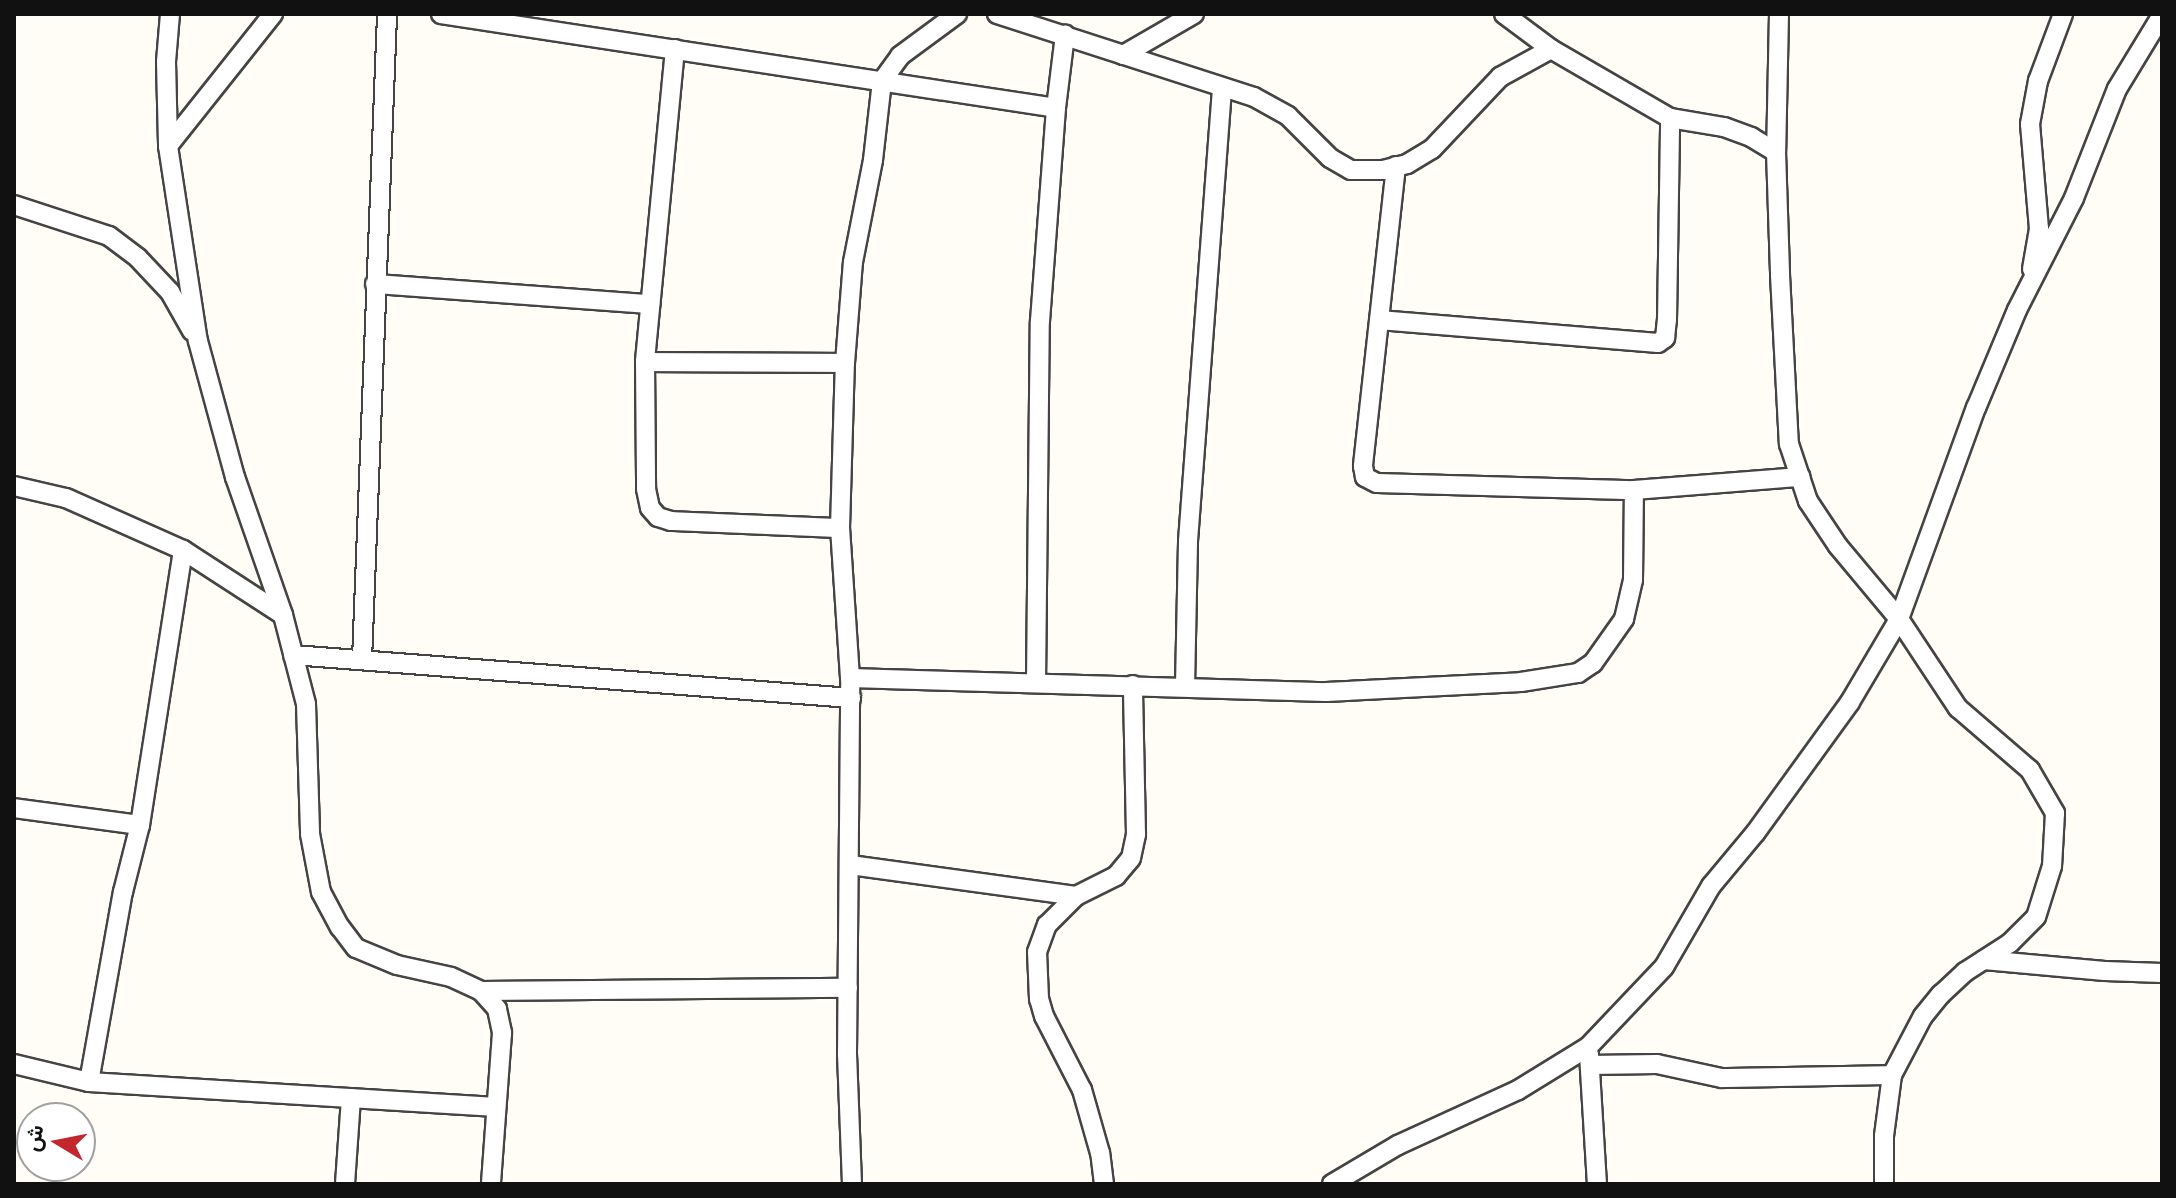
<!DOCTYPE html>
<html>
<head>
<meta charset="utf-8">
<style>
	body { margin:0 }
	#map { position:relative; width:2176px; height:1198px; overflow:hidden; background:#fffdf5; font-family:"Zilla Slab",Vazirmatn,serif }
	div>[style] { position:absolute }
	.roads { filter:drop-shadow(2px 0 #444) drop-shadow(-2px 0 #444) drop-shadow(0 2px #444) drop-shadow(0 -2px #444) }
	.street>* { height:18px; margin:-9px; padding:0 9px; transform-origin:9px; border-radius:9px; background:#fff }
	span { translate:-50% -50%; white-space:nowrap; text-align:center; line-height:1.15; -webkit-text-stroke:8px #fff; paint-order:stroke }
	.frame { position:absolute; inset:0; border:16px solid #111; pointer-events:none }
	.north { position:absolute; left:16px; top:1102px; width:80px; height:80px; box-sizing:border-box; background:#fff; border:2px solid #a0a0a0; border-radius:50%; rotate:280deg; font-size:22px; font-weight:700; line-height:32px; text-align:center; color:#111 }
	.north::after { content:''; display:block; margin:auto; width:28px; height:36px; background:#c4262e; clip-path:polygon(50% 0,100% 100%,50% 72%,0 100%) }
</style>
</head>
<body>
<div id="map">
	<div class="roads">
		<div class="street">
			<div style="left:170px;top:14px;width:48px;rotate:94.8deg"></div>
			<div style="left:166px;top:62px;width:84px;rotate:88.6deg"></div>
			<div style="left:168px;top:146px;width:197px;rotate:81.3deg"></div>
			<div style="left:198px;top:341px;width:141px;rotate:74.8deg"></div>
			<div style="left:235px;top:477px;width:146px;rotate:70.8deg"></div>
			<div style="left:283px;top:615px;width:92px;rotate:75.5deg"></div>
			<div style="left:306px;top:704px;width:130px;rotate:88.2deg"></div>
			<div style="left:310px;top:834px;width:59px;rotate:79.3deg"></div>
			<div style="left:321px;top:892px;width:40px;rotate:62deg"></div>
			<div style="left:340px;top:927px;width:26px;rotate:53deg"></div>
			<div style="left:356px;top:948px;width:44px;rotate:22.5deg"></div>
			<div style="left:397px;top:965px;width:55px;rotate:12.5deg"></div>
			<div style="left:451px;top:977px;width:33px;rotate:25deg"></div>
			<div style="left:481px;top:991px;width:367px;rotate:-0.5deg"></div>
			<div style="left:441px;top:14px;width:622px;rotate:8.69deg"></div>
			<div style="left:997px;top:14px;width:270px;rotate:17.9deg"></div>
			<div style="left:1254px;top:97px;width:39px;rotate:29deg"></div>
			<div style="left:1288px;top:116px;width:59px;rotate:45deg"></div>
			<div style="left:1330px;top:158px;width:24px;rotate:30deg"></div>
			<div style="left:1351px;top:170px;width:32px"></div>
			<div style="left:1383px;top:170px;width:25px;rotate:-14deg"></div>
			<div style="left:1407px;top:164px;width:29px;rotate:-31deg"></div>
			<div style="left:1432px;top:149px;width:99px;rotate:-46.6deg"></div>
			<div style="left:1500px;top:77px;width:58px;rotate:-28.8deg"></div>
			<div style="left:1504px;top:14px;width:59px;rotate:36.7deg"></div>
			<div style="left:1551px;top:49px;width:138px;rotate:30.1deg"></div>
			<div style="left:1670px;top:118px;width:55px;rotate:9.5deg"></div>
			<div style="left:1724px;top:127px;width:29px;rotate:20deg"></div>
			<div style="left:1751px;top:137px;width:29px;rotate:31deg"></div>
			<div style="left:1779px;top:14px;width:138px;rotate:91.2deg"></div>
			<div style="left:1776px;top:152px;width:123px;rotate:88.1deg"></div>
			<div style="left:1780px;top:275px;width:169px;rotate:87deg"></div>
			<div style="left:1789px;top:444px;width:60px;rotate:71.6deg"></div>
			<div style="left:1808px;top:501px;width:54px;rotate:56.3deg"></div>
			<div style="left:1838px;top:546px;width:95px;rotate:50.1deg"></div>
			<div style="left:1899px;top:619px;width:107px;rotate:56.5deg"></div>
			<div style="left:1958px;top:708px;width:95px;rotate:40.7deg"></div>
			<div style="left:2030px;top:770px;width:50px;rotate:59.8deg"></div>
			<div style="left:2055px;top:813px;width:53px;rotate:93.2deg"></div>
			<div style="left:2052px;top:866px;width:53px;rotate:107.4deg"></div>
			<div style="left:2036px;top:917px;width:37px;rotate:135deg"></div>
			<div style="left:2010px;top:943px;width:54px;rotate:147.2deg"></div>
			<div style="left:1965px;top:972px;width:33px;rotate:137deg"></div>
			<div style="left:1941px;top:994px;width:28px;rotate:129deg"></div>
			<div style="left:1923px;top:1016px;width:67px;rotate:117.7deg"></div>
			<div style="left:1892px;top:1075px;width:62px;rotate:97.5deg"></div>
			<div style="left:1884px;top:1136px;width:48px;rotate:90deg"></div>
			<div style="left:675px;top:49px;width:314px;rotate:95.5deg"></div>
			<div style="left:645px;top:362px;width:127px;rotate:89.5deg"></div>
			<div style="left:646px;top:489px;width:19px;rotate:78deg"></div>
			<div style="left:650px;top:508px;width:12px;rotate:48deg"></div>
			<div style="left:658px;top:517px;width:14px;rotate:17deg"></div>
			<div style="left:671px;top:521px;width:169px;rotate:2.4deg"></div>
			<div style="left:1123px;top:55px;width:82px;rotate:-30deg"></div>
			<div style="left:168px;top:146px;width:169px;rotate:-51.5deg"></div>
			<div style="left:1396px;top:166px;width:302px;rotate:96.3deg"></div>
			<div style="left:1363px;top:466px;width:11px;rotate:80deg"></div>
			<div style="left:1365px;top:477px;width:13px;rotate:27deg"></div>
			<div style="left:1377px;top:483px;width:257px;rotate:1.6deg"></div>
			<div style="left:1634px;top:490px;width:167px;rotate:-4.5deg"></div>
			<div style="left:14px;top:205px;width:100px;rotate:18.1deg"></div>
			<div style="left:109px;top:236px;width:36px;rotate:37deg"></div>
			<div style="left:138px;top:258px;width:47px;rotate:46.7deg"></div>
			<div style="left:170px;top:292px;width:45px;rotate:60.6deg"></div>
			<div style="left:2032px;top:269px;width:41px;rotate:-80.1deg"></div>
			<div style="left:2039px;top:229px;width:105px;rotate:-94.9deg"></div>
			<div style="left:2030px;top:124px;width:44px;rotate:-79.5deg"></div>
			<div style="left:2038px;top:81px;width:72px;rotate:-69.5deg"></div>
			<div style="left:375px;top:284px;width:276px;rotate:4.2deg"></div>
			<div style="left:1379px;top:320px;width:280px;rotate:4.7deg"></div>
			<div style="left:1658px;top:343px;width:9px;rotate:-36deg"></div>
			<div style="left:1665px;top:338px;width:18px;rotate:-84deg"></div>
			<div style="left:1667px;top:320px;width:202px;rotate:-89.1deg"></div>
			<div style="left:645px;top:362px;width:200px;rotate:0.3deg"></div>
			<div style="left:14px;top:486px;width:53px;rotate:13deg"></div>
			<div style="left:66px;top:498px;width:128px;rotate:24deg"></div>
			<div style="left:183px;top:550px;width:119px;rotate:33deg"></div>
			<div style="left:293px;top:655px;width:560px;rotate:4.41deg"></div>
			<div style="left:362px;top:660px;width:646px;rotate:-87.78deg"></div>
			<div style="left:850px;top:678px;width:476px;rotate:1.7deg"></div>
			<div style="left:1326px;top:692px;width:195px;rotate:-2.9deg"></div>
			<div style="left:1521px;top:682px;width:58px;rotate:-9deg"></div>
			<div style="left:1578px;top:673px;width:18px;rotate:-34deg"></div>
			<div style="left:1593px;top:663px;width:54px;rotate:-54.8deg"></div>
			<div style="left:1624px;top:619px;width:40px;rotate:-77deg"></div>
			<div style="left:1633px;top:580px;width:90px;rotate:-89.4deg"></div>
			<div style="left:1036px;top:683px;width:362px;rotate:-89.4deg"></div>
			<div style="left:1040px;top:321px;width:214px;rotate:-85.7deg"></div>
			<div style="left:1056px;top:108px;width:74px;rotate:-83deg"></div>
			<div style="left:1185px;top:686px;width:145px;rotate:-88.8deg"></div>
			<div style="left:1188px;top:541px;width:454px;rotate:-85.7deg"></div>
			<div style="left:14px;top:808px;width:127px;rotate:7.7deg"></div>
			<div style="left:850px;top:865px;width:228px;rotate:7.8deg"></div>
			<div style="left:1984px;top:960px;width:121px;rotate:5.2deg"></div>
			<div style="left:2105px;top:971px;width:57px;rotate:2deg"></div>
			<div style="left:481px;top:991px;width:24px;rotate:48deg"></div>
			<div style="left:497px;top:1009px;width:25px;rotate:78deg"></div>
			<div style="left:502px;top:1033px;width:151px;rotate:94.2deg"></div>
			<div style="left:1589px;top:1054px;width:130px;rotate:86.5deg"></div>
			<div style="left:14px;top:1064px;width:77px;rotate:13.5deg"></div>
			<div style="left:89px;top:1082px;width:408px;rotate:3.5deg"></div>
			<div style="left:1590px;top:1065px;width:67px;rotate:-0.9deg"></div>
			<div style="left:1657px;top:1064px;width:66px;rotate:12.2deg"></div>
			<div style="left:1722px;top:1078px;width:170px;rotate:-1deg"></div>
			<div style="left:89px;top:1082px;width:193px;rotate:-79.9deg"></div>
			<div style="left:123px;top:892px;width:69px;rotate:-75.8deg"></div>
			<div style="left:140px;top:825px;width:278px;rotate:-81.1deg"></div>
			<div style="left:345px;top:1184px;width:86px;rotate:-86deg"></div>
			<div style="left:852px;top:1184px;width:130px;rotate:-92.2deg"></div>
			<div style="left:847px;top:1054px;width:376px;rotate:-89.5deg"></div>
			<div style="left:850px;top:678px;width:150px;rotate:-93.8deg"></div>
			<div style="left:840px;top:528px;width:165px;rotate:-88.3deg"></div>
			<div style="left:845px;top:363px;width:101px;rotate:-85.5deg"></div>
			<div style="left:853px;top:262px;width:104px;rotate:-78.9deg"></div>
			<div style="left:873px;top:160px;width:80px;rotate:-83.5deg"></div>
			<div style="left:882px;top:81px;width:31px;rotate:-54deg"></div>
			<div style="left:900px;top:56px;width:71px;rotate:-36.4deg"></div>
			<div style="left:1104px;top:1184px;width:31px;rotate:-97deg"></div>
			<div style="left:1100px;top:1153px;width:66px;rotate:-105.9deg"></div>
			<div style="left:1082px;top:1090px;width:83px;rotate:-117.2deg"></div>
			<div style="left:1044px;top:1016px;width:18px;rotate:-106deg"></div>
			<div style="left:1039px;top:999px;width:47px;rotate:-92.4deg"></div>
			<div style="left:1037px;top:952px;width:29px;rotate:-70deg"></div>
			<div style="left:1047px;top:925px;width:41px;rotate:-45deg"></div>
			<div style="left:1076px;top:896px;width:45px;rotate:-26.6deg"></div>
			<div style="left:1116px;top:876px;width:23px;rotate:-50deg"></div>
			<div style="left:1131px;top:858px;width:25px;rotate:-78deg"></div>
			<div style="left:1136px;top:834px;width:149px;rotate:-91.2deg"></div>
			<div style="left:1332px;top:1184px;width:77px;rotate:-30.6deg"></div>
			<div style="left:1398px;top:1145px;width:132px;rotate:-24.6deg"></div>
			<div style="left:1518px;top:1090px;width:82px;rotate:-31.6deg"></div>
			<div style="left:1588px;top:1047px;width:110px;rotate:-46.5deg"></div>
			<div style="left:1664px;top:967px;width:94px;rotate:-59.9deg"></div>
			<div style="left:1711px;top:886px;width:70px;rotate:-50.2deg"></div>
			<div style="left:1756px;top:832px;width:160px;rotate:-54.1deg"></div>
			<div style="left:1850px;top:702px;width:96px;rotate:-59.4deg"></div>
			<div style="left:1899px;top:619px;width:225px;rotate:-70deg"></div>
			<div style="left:1976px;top:408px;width:106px;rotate:-67.3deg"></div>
			<div style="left:2017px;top:310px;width:126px;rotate:-63deg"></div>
			<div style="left:2074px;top:198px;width:117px;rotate:-68.5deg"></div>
			<div style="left:2117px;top:89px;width:87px;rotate:-58.7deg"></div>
		</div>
	</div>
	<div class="frame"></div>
	<div class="north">ش</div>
</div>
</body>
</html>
